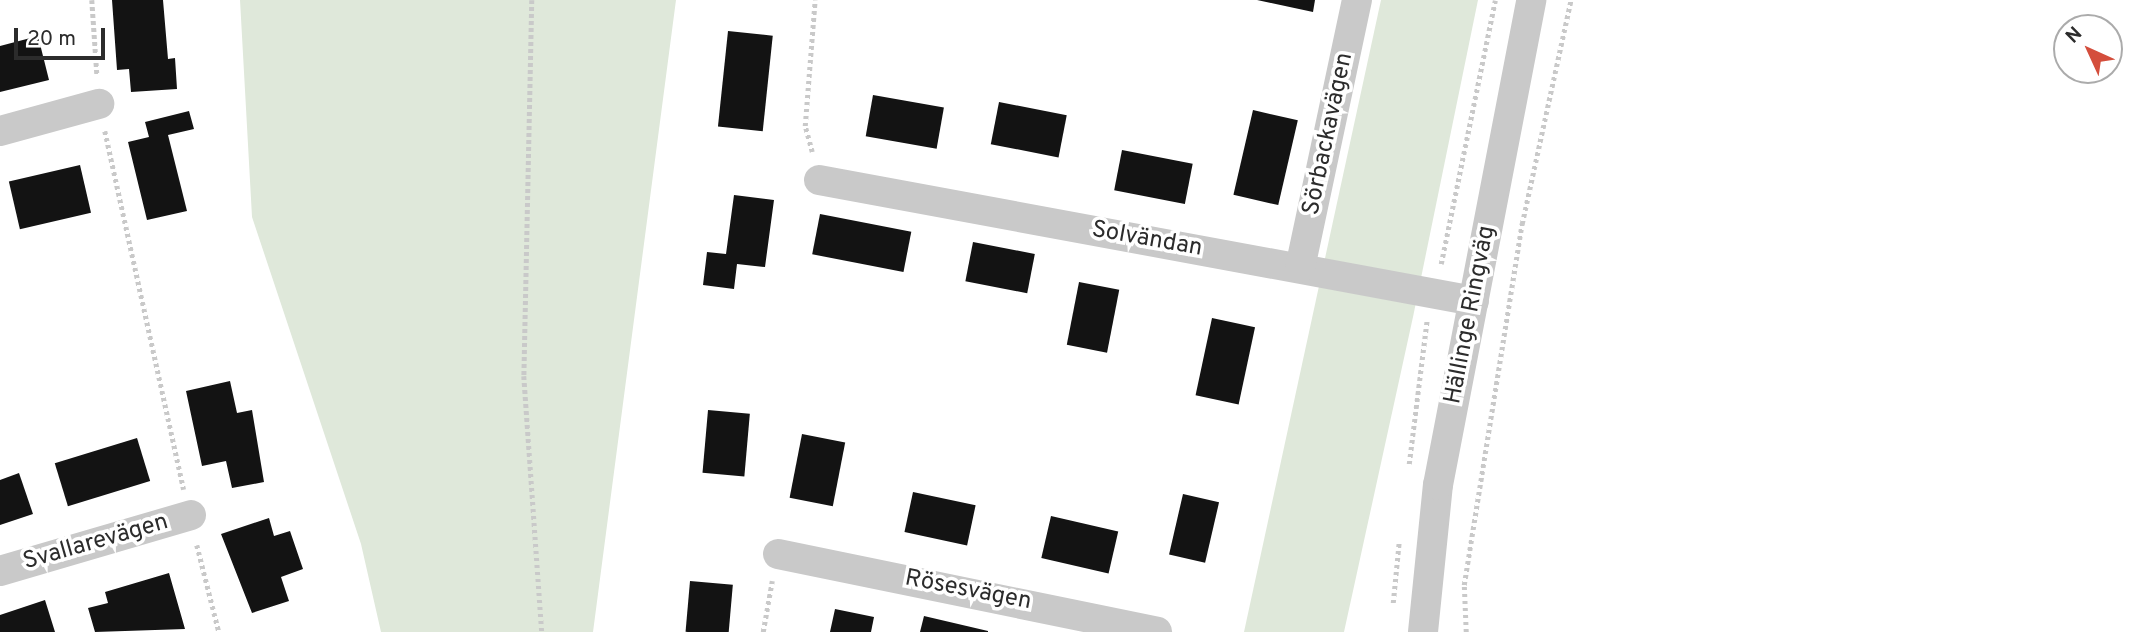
<!DOCTYPE html>
<html>
<head>
<meta charset="utf-8">
<style>
	body { margin:0 }
	#map { position:relative; width:2137px; height:632px; overflow:hidden; background:#fff; font-family:Overpass,sans-serif }
	div>[style] { position:absolute }
	.green>* { inset:0; background:#dfe8da }
	.building>* { inset:0; background:#131313; transform-origin:0 0 }
	.path>* { height:4.5px; margin-top:-2.25px; transform-origin:0; background:repeating-linear-gradient(90deg,#c9c9c9 0 3.5px,transparent 0 7px) }
	.street>* { height:30px; margin:-15px; padding:0 15px; transform-origin:15px; border-radius:15px; background:#c9c9c9 }
	span { translate:-50% -50%; white-space:nowrap; text-align:center; line-height:1.15; -webkit-text-stroke:7px #fff; paint-order:stroke }
	.street-label { font-size:24px; color:#2c2c2c }
	.north { position:absolute; left:2053px; top:14px; width:70px; height:70px; box-sizing:border-box; background:#fff; border:2px solid #ababab; border-radius:50%; rotate:315deg; font-size:19px; font-weight:700; line-height:28px; text-align:center; color:#2c2c2c }
	.north::after { content:''; display:block; margin:auto; width:24px; height:32px; background:#d44e3c; clip-path:polygon(50% 0,100% 100%,50% 72%,0 100%) }
	.scale { position:absolute; left:14px; top:28px; width:91px; height:32px; box-sizing:border-box; border:4px solid #2c2c2c; border-top:0; padding-left:9px; font-size:21px; line-height:24px; white-space:nowrap; color:#2c2c2c; -webkit-text-stroke:5px #fff; paint-order:stroke }
</style>
</head>
<body>
<div id="map">
	<div class="green">
		<div style="clip-path:polygon(240px 0,676px 0,593px 632px,381px 632px,361px 544px,252px 217px)"></div>
		<div style="clip-path:polygon(1381px 0,1478px 0,1413px 317px,1344px 632px,1244px 632px)"></div>
	</div>
	<div class="building">
		<div style="clip-path:polygon(112px 0,163px 0,168px 59px,175px 58px,177px 89px,131px 92px,129px 69px,117px 70px)"></div>
		<div style="clip-path:polygon(1257px 0,1315px 0,1313px 12px)"></div>
		<div style="left:728px;top:31px;width:45px;height:96px;rotate:6deg"></div>
		<div style="clip-path:polygon(38px 36px,49px 80px,0 92px,0 46px)"></div>
		<div style="left:873px;top:95px;width:72px;height:42px;rotate:10deg"></div>
		<div style="left:999px;top:102px;width:69px;height:43px;rotate:11deg"></div>
		<div style="left:1253px;top:110px;width:46px;height:87px;rotate:13deg"></div>
		<div style="clip-path:polygon(189px 111px,194px 129px,168px 135px,187px 211px,147px 220px,128px 142px,149px 137px,145px 122px)"></div>
		<div style="left:1122px;top:150px;width:72px;height:41px;rotate:11deg"></div>
		<div style="left:80px;top:165px;width:49px;height:73px;rotate:77deg"></div>
		<div style="clip-path:polygon(734px 195px,774px 200px,765px 267px,737px 264px,734px 289px,703px 285px,707px 252px,726px 254px)"></div>
		<div style="left:820px;top:214px;width:93px;height:41px;rotate:11deg"></div>
		<div style="left:973px;top:242px;width:63px;height:40px;rotate:11deg"></div>
		<div style="left:1079px;top:282px;width:41px;height:64px;rotate:11deg"></div>
		<div style="left:1212px;top:318px;width:44px;height:79px;rotate:12deg"></div>
		<div style="clip-path:polygon(230px 381px,237px 413px,252px 410px,264px 482px,232px 488px,226px 461px,202px 466px,186px 391px)"></div>
		<div style="left:708px;top:410px;width:42px;height:63px;rotate:5deg"></div>
		<div style="left:802px;top:434px;width:44px;height:65px;rotate:11deg"></div>
		<div style="left:137px;top:438px;width:45px;height:86px;rotate:73deg"></div>
		<div style="clip-path:polygon(19px 473px,33px 514px,0 525px,0 480px)"></div>
		<div style="left:913px;top:492px;width:64px;height:41px;rotate:12deg"></div>
		<div style="left:1183px;top:494px;width:37px;height:62px;rotate:13deg"></div>
		<div style="left:1051px;top:516px;width:69px;height:43px;rotate:13deg"></div>
		<div style="clip-path:polygon(269px 518px,274px 536px,290px 531px,303px 569px,281px 577px,289px 601px,252px 613px,221px 534px)"></div>
		<div style="clip-path:polygon(169px 573px,185px 629px,95px 632px,88px 608px,108px 603px,105px 592px)"></div>
		<div style="left:690px;top:581px;width:43px;height:51px;rotate:5deg"></div>
		<div style="clip-path:polygon(45px 600px,55px 632px,0 632px,0 615px)"></div>
		<div style="clip-path:polygon(835px 609px,874px 617px,871px 632px,830px 632px)"></div>
		<div style="clip-path:polygon(924px 616px,988px 631px,988px 632px,920px 632px)"></div>
	</div>
	<div class="path">
		<div style="left:92px;top:0;width:74px;rotate:86.1deg"></div>
		<div style="left:532px;top:0;width:376px;rotate:91.2deg"></div>
		<div style="left:524px;top:376px;width:257px;rotate:86deg"></div>
		<div style="left:105px;top:131px;width:367px;rotate:77.6deg"></div>
		<div style="left:812px;top:152px;width:27px;rotate:-105deg"></div>
		<div style="left:805px;top:126px;width:126px;rotate:-85.5deg"></div>
		<div style="left:1441px;top:264px;width:269px;rotate:-78.4deg"></div>
		<div style="left:1409px;top:464px;width:145px;rotate:-82.9deg"></div>
		<div style="left:197px;top:545px;width:90px;rotate:75.8deg"></div>
		<div style="left:1393px;top:603px;width:61px;rotate:-84.4deg"></div>
		<div style="left:763px;top:632px;width:52px;rotate:-80deg"></div>
		<div style="left:1466px;top:632px;width:47px;rotate:-92.4deg"></div>
		<div style="left:1464px;top:585px;width:366px;rotate:-80.9deg"></div>
		<div style="left:1522px;top:224px;width:229px;rotate:-77.7deg"></div>
	</div>
	<div class="street">
		<div style="left:0;top:131px;width:103px;rotate:-15.3deg"></div>
		<div style="left:819px;top:180px;width:666px;rotate:10.47deg"></div>
		<div style="left:1300px;top:268px;width:274px;rotate:-78deg"></div>
		<div style="left:778px;top:554px;width:387px;rotate:11.6deg"></div>
		<div style="left:0;top:571px;width:199px;rotate:-16.3deg"></div>
		<div style="left:1423px;top:632px;width:148px;rotate:-84.2deg"></div>
		<div style="left:1438px;top:485px;width:494px;rotate:-79.1deg"></div>
	</div>
	<div class="street-label">
		<span style="left:1329px;top:134px;rotate:-78deg">Sörbackavägen</span>
		<span style="left:1147px;top:240px;rotate:10deg">Solvändan</span>
		<span style="left:1471px;top:315px;rotate:-79deg">Hällinge Ringväg</span>
		<span style="left:96px;top:543px;rotate:-16deg">Svallarevägen</span>
		<span style="left:968px;top:591px;rotate:11deg">Rösesvägen</span>
	</div>
	<div class="north">N</div>
	<div class="scale">20 m</div>
</div>
</body>
</html>
